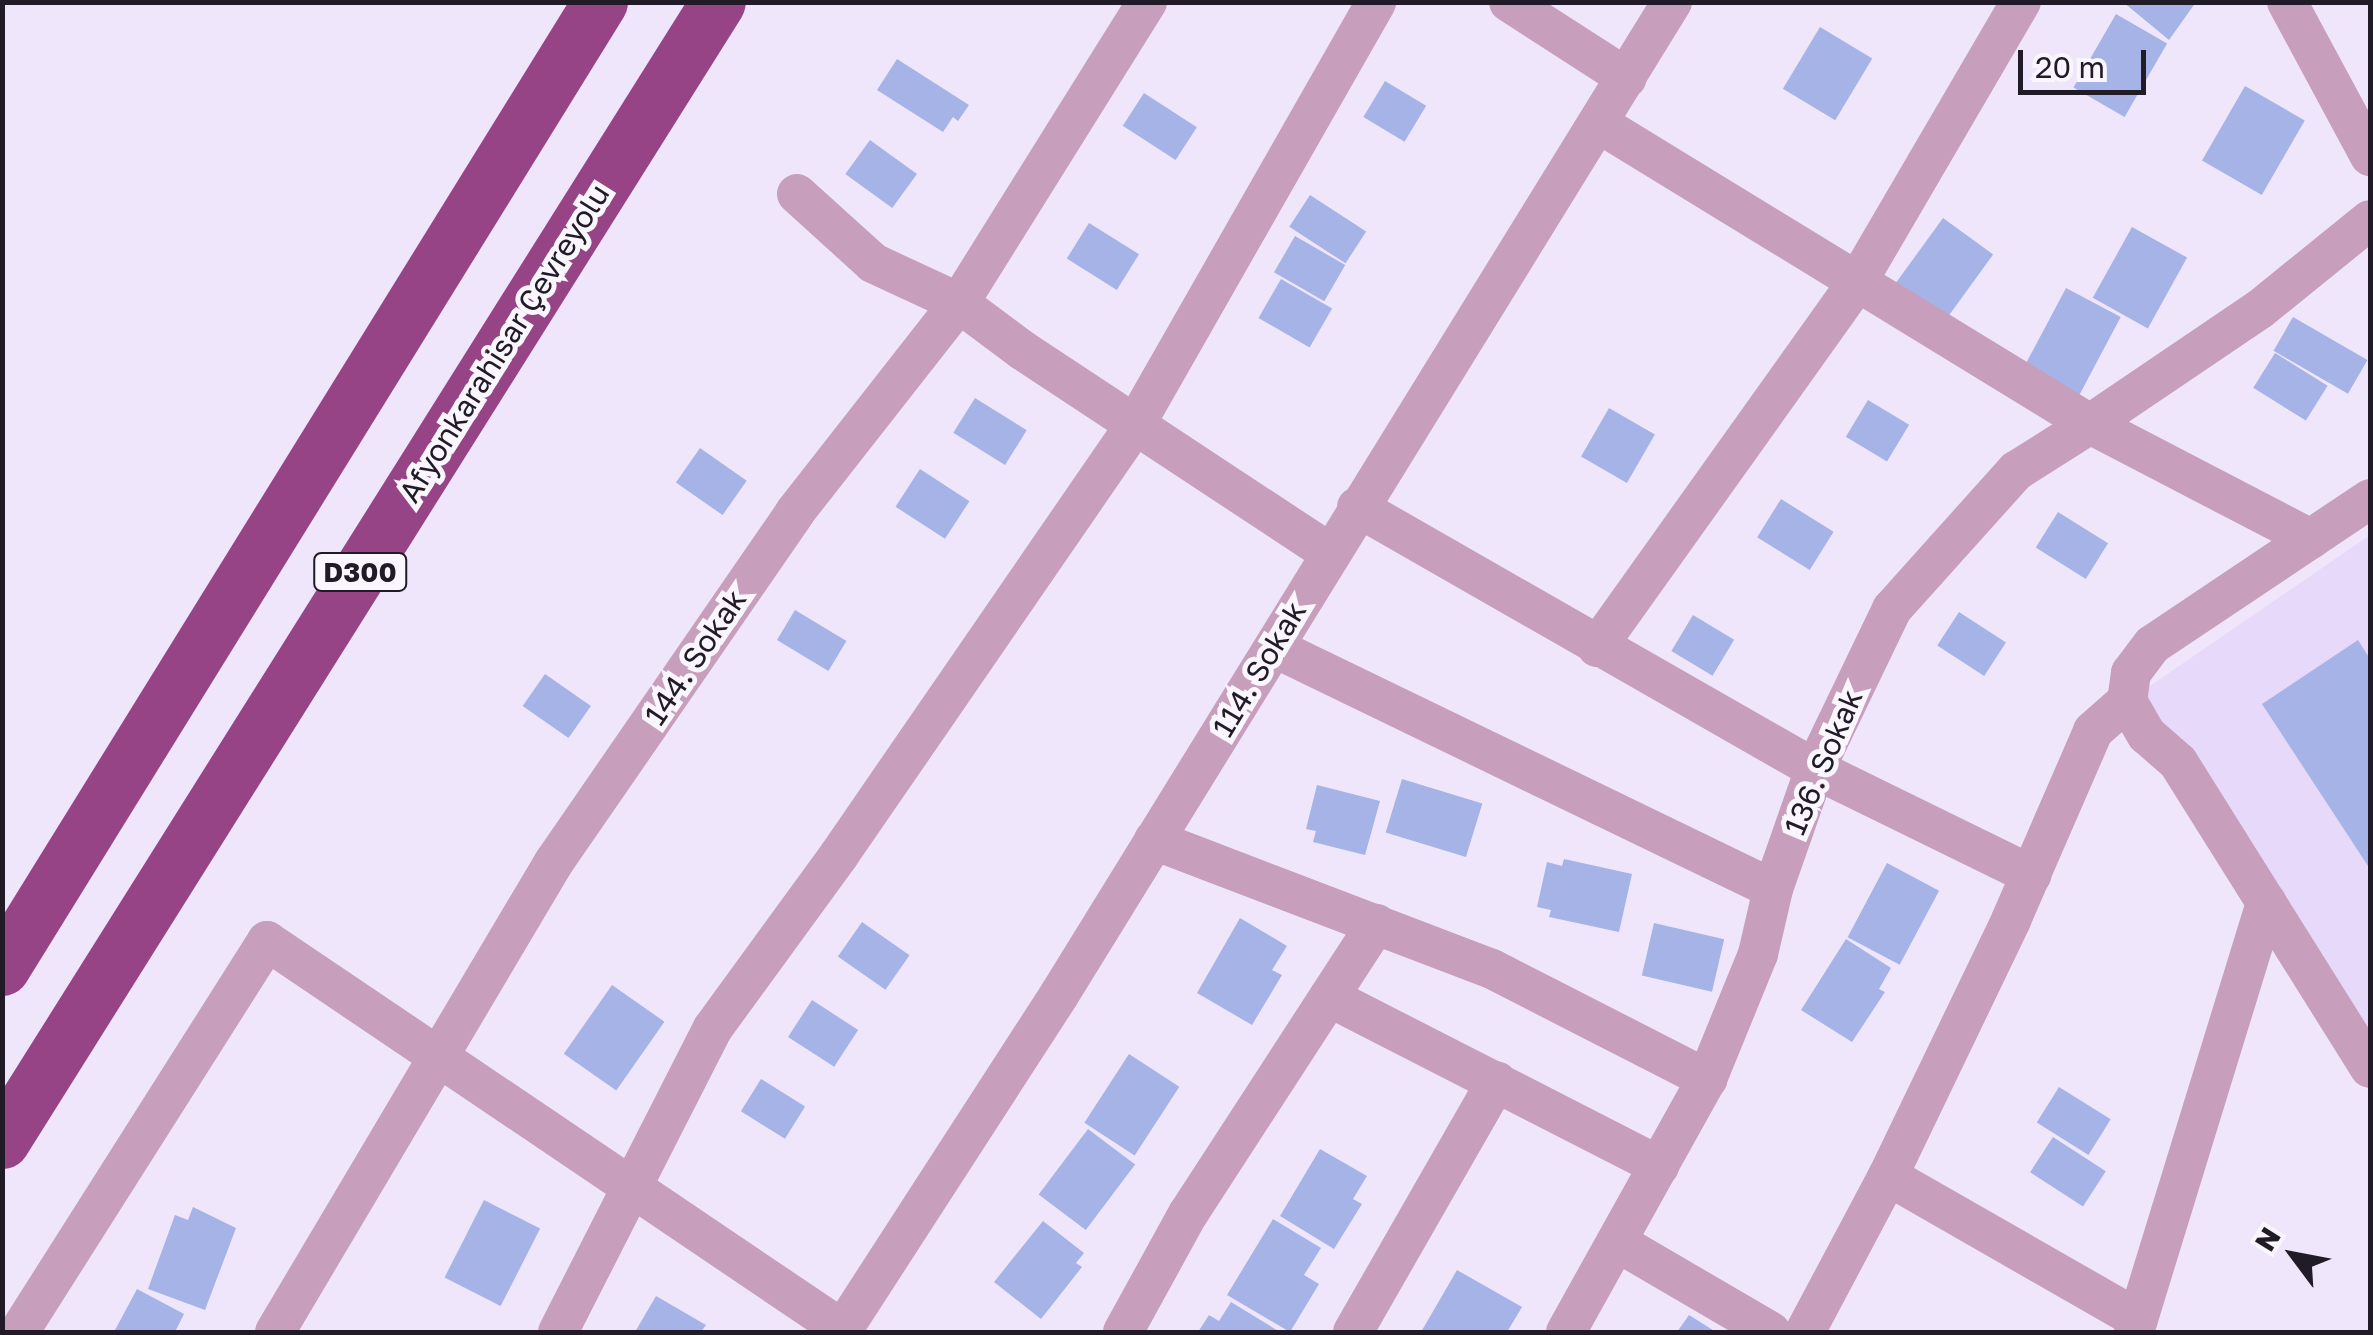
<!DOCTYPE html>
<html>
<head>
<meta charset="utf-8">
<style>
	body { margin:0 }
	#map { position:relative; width:2373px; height:1335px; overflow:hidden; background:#efe6fb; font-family:"Golos Text",sans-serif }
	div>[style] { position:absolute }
	.built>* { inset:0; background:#e7d9fa }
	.building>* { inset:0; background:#a6b3e7; transform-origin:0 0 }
	.minor>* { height:40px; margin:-20px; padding:0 20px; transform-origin:20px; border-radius:20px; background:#c79fbd }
	.highway>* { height:55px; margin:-27.5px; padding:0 27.5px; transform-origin:27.5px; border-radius:27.5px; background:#964485 }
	span { translate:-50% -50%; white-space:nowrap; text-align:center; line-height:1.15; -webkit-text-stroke:10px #f9f6fd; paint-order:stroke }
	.shield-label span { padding:2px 8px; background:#f9f6fd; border:2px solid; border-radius:8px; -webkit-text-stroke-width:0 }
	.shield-label { font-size:28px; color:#201b27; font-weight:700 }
	.street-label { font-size:30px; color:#201b27 }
	.frame { position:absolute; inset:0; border:5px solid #201b27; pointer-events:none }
	.north { position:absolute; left:2243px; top:1205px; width:100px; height:100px; -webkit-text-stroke:8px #f9f6fd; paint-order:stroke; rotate:302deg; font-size:28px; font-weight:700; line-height:40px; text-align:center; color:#201b27 }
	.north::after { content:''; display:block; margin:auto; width:35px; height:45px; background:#201b27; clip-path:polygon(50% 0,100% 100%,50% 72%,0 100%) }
	.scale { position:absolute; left:2018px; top:50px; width:128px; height:45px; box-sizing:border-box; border:5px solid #201b27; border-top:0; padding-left:12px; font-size:30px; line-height:35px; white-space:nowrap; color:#201b27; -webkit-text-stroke:8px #f9f6fd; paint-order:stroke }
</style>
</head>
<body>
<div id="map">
	<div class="built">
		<div style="clip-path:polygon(2370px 535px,2370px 1045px,2134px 697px)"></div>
	</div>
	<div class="building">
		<div style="clip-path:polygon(2123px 2px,2196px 2px,2169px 40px)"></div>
		<div style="left:2116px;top:14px;width:59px;height:85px;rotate:30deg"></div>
		<div style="left:1820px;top:27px;width:61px;height:72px;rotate:31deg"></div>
		<div style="clip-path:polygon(897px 59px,969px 105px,958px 121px,953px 117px,943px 132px,877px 90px)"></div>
		<div style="left:1385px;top:81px;width:48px;height:42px;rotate:31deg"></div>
		<div style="left:2245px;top:86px;width:69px;height:86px;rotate:30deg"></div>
		<div style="left:1144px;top:93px;width:63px;height:39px;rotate:33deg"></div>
		<div style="left:870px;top:140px;width:58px;height:42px;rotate:36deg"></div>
		<div style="left:1310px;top:195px;width:67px;height:38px;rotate:33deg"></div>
		<div style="left:1943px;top:218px;width:62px;height:84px;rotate:36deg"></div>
		<div style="left:1089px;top:223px;width:59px;height:42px;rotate:32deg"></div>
		<div style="left:2132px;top:227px;width:63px;height:81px;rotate:29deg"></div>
		<div style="left:1295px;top:236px;width:58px;height:42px;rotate:30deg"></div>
		<div style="left:1281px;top:279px;width:59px;height:45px;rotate:30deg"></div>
		<div style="left:2066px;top:288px;width:62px;height:88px;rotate:28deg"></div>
		<div style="left:2293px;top:317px;width:86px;height:39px;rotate:30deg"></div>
		<div style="left:2275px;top:353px;width:62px;height:41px;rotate:32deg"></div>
		<div style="left:975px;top:398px;width:61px;height:41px;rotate:32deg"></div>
		<div style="left:1868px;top:400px;width:48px;height:43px;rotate:31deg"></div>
		<div style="left:1609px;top:408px;width:53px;height:56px;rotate:30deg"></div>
		<div style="left:700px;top:448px;width:57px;height:42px;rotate:35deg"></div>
		<div style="left:920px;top:469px;width:59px;height:45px;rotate:33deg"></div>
		<div style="left:1781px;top:499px;width:62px;height:45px;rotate:32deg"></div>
		<div style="left:2058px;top:512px;width:59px;height:42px;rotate:32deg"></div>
		<div style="left:795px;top:610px;width:60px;height:35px;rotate:31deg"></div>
		<div style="left:1959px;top:612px;width:56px;height:40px;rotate:33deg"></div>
		<div style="left:1693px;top:615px;width:48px;height:42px;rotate:31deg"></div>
		<div style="clip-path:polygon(2358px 640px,2370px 659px,2370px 869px,2262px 704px)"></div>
		<div style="left:545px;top:674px;width:56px;height:39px;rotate:35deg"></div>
		<div style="left:1402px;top:779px;width:84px;height:56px;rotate:17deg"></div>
		<div style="clip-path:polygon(1317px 785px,1380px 801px,1365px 855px,1313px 842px,1316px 831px,1306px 829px)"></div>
		<div style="clip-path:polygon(1564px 859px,1632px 874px,1619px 932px,1549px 917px,1551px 910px,1537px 907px,1547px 862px,1562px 866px)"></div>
		<div style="left:1887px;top:863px;width:59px;height:84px;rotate:28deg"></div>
		<div style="clip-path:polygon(1240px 918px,1287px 946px,1272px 970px,1282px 975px,1252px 1025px,1197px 993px)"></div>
		<div style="left:862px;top:922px;width:58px;height:42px;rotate:35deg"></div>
		<div style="left:1654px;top:923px;width:72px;height:54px;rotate:13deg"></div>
		<div style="clip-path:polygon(1846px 939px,1891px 968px,1879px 989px,1885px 992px,1852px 1042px,1801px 1010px)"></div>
		<div style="left:612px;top:985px;width:64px;height:84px;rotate:35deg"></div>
		<div style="left:812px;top:1000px;width:55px;height:44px;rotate:33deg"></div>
		<div style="left:1129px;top:1054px;width:60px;height:82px;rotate:33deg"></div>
		<div style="left:761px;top:1079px;width:52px;height:38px;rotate:32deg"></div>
		<div style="left:2059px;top:1087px;width:61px;height:42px;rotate:32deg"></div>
		<div style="left:1088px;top:1129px;width:59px;height:82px;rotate:37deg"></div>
		<div style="left:2053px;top:1137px;width:63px;height:42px;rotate:33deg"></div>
		<div style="clip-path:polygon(1320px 1149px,1367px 1176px,1353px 1199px,1362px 1204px,1334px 1249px,1280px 1216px)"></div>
		<div style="left:484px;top:1200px;width:63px;height:87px;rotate:27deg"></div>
		<div style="clip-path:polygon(193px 1207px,236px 1228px,205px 1310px,148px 1289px,175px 1215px,188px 1220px)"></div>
		<div style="clip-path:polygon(1273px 1219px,1321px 1248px,1304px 1275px,1319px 1284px,1290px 1332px,1227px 1295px)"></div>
		<div style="clip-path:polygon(1043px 1221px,1084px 1253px,1076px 1263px,1082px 1267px,1041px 1319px,994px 1282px)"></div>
		<div style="clip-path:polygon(1457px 1270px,1522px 1307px,1507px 1332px,1421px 1332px)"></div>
		<div style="clip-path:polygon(137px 1289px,184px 1314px,175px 1332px,114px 1332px)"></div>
		<div style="clip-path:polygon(656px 1296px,706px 1325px,701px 1332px,635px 1332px)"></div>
		<div style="clip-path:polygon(1231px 1302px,1280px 1332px,1198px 1332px,1209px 1315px,1219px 1321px)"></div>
		<div style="clip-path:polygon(1689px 1315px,1716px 1332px,1677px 1332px)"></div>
	</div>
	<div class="minor">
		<div style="left:1509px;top:2px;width:140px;rotate:32.8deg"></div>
		<div style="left:2287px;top:2px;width:175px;rotate:61.7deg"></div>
		<div style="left:1598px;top:123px;width:577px;rotate:31.46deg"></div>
		<div style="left:2090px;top:424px;width:205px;rotate:-34.1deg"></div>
		<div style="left:2260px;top:309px;width:141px;rotate:-39deg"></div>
		<div style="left:797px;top:194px;width:103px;rotate:42.2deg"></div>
		<div style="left:873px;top:263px;width:95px;rotate:24.9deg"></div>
		<div style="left:959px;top:303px;width:79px;rotate:36.7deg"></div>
		<div style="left:1022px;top:350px;width:367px;rotate:33.4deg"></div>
		<div style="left:2370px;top:499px;width:262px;rotate:146.2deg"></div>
		<div style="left:2152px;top:645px;width:35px;rotate:127deg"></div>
		<div style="left:2131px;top:673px;width:28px;rotate:98deg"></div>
		<div style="left:2127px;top:701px;width:39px;rotate:60deg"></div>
		<div style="left:2147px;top:735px;width:41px;rotate:41.1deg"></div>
		<div style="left:2178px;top:762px;width:361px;rotate:57.9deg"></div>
		<div style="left:1357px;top:507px;width:528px;rotate:29.77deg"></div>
		<div style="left:1815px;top:769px;width:241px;rotate:26.1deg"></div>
		<div style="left:1597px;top:647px;width:446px;rotate:-54.5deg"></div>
		<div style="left:1856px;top:284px;width:327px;rotate:-59.7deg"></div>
		<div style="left:1275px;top:648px;width:553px;rotate:25.82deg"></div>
		<div style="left:1773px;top:889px;width:127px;rotate:-70.7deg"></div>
		<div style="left:1815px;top:769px;width:178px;rotate:-64.3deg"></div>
		<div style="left:1892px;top:609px;width:186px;rotate:-48.1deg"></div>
		<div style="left:2016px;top:471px;width:88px;rotate:-32.4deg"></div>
		<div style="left:2090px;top:424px;width:249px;rotate:27.5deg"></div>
		<div style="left:1154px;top:840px;width:362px;rotate:20.9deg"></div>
		<div style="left:1492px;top:969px;width:242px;rotate:27.1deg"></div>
		<div style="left:1329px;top:997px;width:371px;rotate:27.1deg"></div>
		<div style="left:1888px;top:1176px;width:288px;rotate:29.8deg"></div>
		<div style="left:1617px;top:1242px;width:178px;rotate:30.3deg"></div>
		<div style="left:19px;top:1332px;width:463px;rotate:-57.6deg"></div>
		<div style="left:267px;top:941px;width:699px;rotate:34.03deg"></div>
		<div style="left:275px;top:1332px;width:547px;rotate:-59.31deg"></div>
		<div style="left:554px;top:862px;width:425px;rotate:-55.4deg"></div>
		<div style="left:795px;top:512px;width:266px;rotate:-51.9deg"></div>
		<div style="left:959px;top:303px;width:355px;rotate:-58deg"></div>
		<div style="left:558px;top:1332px;width:341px;rotate:-63deg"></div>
		<div style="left:713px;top:1028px;width:214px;rotate:-53.9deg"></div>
		<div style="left:839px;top:855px;width:522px;rotate:-55.46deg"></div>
		<div style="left:1135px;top:425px;width:487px;rotate:-60.3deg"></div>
		<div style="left:841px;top:1332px;width:401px;rotate:-57.1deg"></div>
		<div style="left:1059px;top:995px;width:1167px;rotate:-58.31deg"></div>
		<div style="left:1123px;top:1332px;width:135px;rotate:-61.2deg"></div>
		<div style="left:1188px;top:1214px;width:346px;rotate:-57deg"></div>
		<div style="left:1353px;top:1332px;width:289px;rotate:-60.2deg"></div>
		<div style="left:1566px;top:1332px;width:290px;rotate:-60.9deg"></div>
		<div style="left:1707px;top:1079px;width:135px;rotate:-67.8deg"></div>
		<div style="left:1758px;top:954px;width:67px;rotate:-77deg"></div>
		<div style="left:1805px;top:1332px;width:177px;rotate:-62deg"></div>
		<div style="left:1888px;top:1176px;width:284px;rotate:-64.3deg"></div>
		<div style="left:2011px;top:920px;width:206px;rotate:-66.5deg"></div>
		<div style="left:2093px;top:731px;width:45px;rotate:-41.4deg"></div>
		<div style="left:2134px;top:1332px;width:450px;rotate:-72.9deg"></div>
	</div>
	<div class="highway">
		<div style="left:2px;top:968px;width:1136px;rotate:-58.24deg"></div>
		<div style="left:2px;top:1141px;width:1345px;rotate:-57.85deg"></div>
	</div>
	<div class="shield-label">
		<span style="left:360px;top:572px">D300</span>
	</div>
	<div class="street-label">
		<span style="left:504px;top:343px;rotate:-58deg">Afyonkarahisar Çevreyolu</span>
		<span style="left:695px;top:657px;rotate:-56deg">144. Sokak</span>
		<span style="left:1259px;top:669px;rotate:-59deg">114. Sokak</span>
		<span style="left:1823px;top:762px;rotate:-67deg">136. Sokak</span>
	</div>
	<div class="frame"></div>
	<div class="north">N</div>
	<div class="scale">20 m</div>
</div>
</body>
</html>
